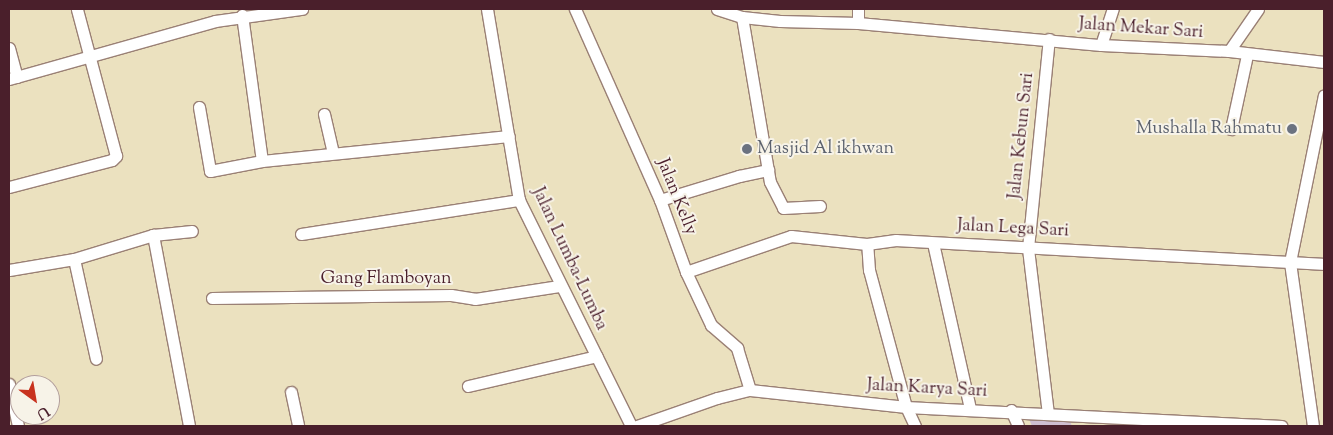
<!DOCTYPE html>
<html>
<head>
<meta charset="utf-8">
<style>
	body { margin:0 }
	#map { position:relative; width:1333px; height:435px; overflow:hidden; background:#ebe1bf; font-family:"Sorts Mill Goudy",serif }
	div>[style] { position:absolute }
	.industrial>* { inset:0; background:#cebed1 }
	.roads { filter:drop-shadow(1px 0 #9a8075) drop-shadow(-1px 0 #9a8075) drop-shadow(0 1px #9a8075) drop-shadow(0 -1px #9a8075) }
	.minor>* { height:11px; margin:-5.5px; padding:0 5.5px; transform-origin:5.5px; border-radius:5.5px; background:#fff }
	.dots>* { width:14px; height:14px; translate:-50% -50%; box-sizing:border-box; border:2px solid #f7f3e8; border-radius:50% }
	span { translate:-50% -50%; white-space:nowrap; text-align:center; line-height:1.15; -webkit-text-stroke:4px #f7f3e8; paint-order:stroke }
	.street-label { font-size:18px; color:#4a1f2b }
	.worship-label { font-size:18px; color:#5b616d }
	.right { translate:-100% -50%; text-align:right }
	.left { translate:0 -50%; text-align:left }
	.frame { position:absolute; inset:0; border:10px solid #4a1f2b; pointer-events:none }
	.north { position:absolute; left:10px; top:375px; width:50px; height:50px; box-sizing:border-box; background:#f7f3e8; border:1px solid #b29e9c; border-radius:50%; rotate:148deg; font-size:14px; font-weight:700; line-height:20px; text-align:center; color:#4a1f2b }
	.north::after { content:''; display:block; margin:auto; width:18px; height:22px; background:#c8321e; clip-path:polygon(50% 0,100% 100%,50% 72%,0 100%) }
</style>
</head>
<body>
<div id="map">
	<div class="industrial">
		<div style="clip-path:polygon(1026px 412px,1066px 412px,1072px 426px,1032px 426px)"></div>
	</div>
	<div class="roads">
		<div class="minor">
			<div style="left:487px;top:9px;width:194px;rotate:80.5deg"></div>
			<div style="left:519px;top:200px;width:252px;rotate:63.6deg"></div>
			<div style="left:575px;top:9px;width:209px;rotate:66deg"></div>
			<div style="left:660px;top:200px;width:77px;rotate:70.1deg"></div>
			<div style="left:686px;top:272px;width:59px;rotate:64.7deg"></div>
			<div style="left:711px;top:325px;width:35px;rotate:41deg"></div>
			<div style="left:737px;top:348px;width:44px;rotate:72.8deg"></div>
			<div style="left:717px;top:9px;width:26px;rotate:18deg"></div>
			<div style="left:742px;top:17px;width:38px;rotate:6deg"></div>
			<div style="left:780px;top:21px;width:78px;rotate:1.5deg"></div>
			<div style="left:858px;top:23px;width:244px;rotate:5.2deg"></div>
			<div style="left:1101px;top:45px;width:128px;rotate:2.7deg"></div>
			<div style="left:1229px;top:51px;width:96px;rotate:6.6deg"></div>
			<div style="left:242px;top:15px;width:147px;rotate:82.2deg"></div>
			<div style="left:742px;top:17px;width:167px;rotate:80.4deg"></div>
			<div style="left:770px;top:182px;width:29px;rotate:63deg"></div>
			<div style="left:783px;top:208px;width:37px;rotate:-3deg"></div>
			<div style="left:858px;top:23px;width:14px;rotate:-90deg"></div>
			<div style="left:1101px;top:45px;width:38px;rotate:-72deg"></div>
			<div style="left:9px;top:48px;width:30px;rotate:75deg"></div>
			<div style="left:1229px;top:51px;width:51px;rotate:-55.4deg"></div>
			<div style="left:9px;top:79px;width:214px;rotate:-15.7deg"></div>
			<div style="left:215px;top:21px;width:88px;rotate:-7.9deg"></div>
			<div style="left:199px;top:107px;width:65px;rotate:80.2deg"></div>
			<div style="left:210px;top:171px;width:53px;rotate:-10.9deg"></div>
			<div style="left:262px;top:161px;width:248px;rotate:-5.8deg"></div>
			<div style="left:324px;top:114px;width:40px;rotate:77deg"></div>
			<div style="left:1231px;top:129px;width:76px;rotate:-77.8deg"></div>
			<div style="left:9px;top:187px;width:106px;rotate:-14.7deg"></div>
			<div style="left:112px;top:160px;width:6px;rotate:-45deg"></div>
			<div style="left:116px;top:156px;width:152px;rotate:-104.9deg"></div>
			<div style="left:660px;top:200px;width:83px;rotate:-16.9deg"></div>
			<div style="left:739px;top:176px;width:30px;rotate:-12deg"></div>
			<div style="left:301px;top:234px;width:221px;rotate:-8.9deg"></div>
			<div style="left:153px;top:235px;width:194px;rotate:79.3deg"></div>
			<div style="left:933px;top:243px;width:170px;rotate:77.4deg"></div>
			<div style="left:74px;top:259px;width:102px;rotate:77.6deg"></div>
			<div style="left:9px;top:270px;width:66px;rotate:-9.6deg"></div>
			<div style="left:74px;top:259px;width:83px;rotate:-16.9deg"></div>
			<div style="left:153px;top:235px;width:39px;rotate:-6deg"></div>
			<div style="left:686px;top:272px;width:111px;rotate:-18.9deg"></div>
			<div style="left:791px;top:236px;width:76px;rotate:6deg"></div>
			<div style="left:212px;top:298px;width:239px;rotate:-0.7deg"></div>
			<div style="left:451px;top:295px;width:24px;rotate:9deg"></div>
			<div style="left:475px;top:299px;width:85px;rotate:-8.8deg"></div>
			<div style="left:9px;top:384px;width:43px;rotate:77.9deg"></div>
			<div style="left:468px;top:386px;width:132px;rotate:-13.1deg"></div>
			<div style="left:291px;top:392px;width:35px;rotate:78deg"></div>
			<div style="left:1011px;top:410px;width:17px;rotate:66deg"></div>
			<div style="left:1048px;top:414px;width:167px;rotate:-96.9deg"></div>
			<div style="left:1028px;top:248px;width:210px;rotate:-84.3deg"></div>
			<div style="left:637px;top:426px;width:85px;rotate:-19.3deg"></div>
			<div style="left:717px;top:398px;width:34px;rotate:-14deg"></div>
			<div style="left:750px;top:390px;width:157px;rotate:6.2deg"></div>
			<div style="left:906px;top:407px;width:376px;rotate:2.9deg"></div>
			<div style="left:915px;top:426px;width:21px;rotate:-115deg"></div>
			<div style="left:906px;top:407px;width:142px;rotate:-105.1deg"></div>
			<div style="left:869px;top:270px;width:26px;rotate:-94deg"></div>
			<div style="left:867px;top:244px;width:29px;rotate:-8deg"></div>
			<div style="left:896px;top:240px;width:429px;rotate:3.2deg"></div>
			<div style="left:1313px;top:426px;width:166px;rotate:-98deg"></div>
			<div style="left:1290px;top:262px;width:170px;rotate:-78.5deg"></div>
		</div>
	</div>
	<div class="dots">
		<div style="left:1292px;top:129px;background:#6b7280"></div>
		<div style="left:747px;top:149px;background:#6b7280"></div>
	</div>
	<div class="street-label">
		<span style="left:1141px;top:29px;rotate:4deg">Jalan Mekar Sari</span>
		<span style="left:1022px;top:136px;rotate:-84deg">Jalan Kebun Sari</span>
		<span style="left:676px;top:197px;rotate:68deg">Jalan Kelly</span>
		<span style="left:1013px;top:229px;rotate:3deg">Jalan Lega Sari</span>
		<span style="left:569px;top:259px;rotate:65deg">Jalan Lumba-Lumba</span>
		<span style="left:386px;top:279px">Gang Flamboyan</span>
		<span style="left:927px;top:389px;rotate:3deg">Jalan Karya Sari</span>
	</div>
	<div class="worship-label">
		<span class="right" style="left:1282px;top:129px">Mushalla Rahmatu</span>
		<span class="left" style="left:757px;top:149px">Masjid Al ikhwan</span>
	</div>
	<div class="frame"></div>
	<div class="north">U</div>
</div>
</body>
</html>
